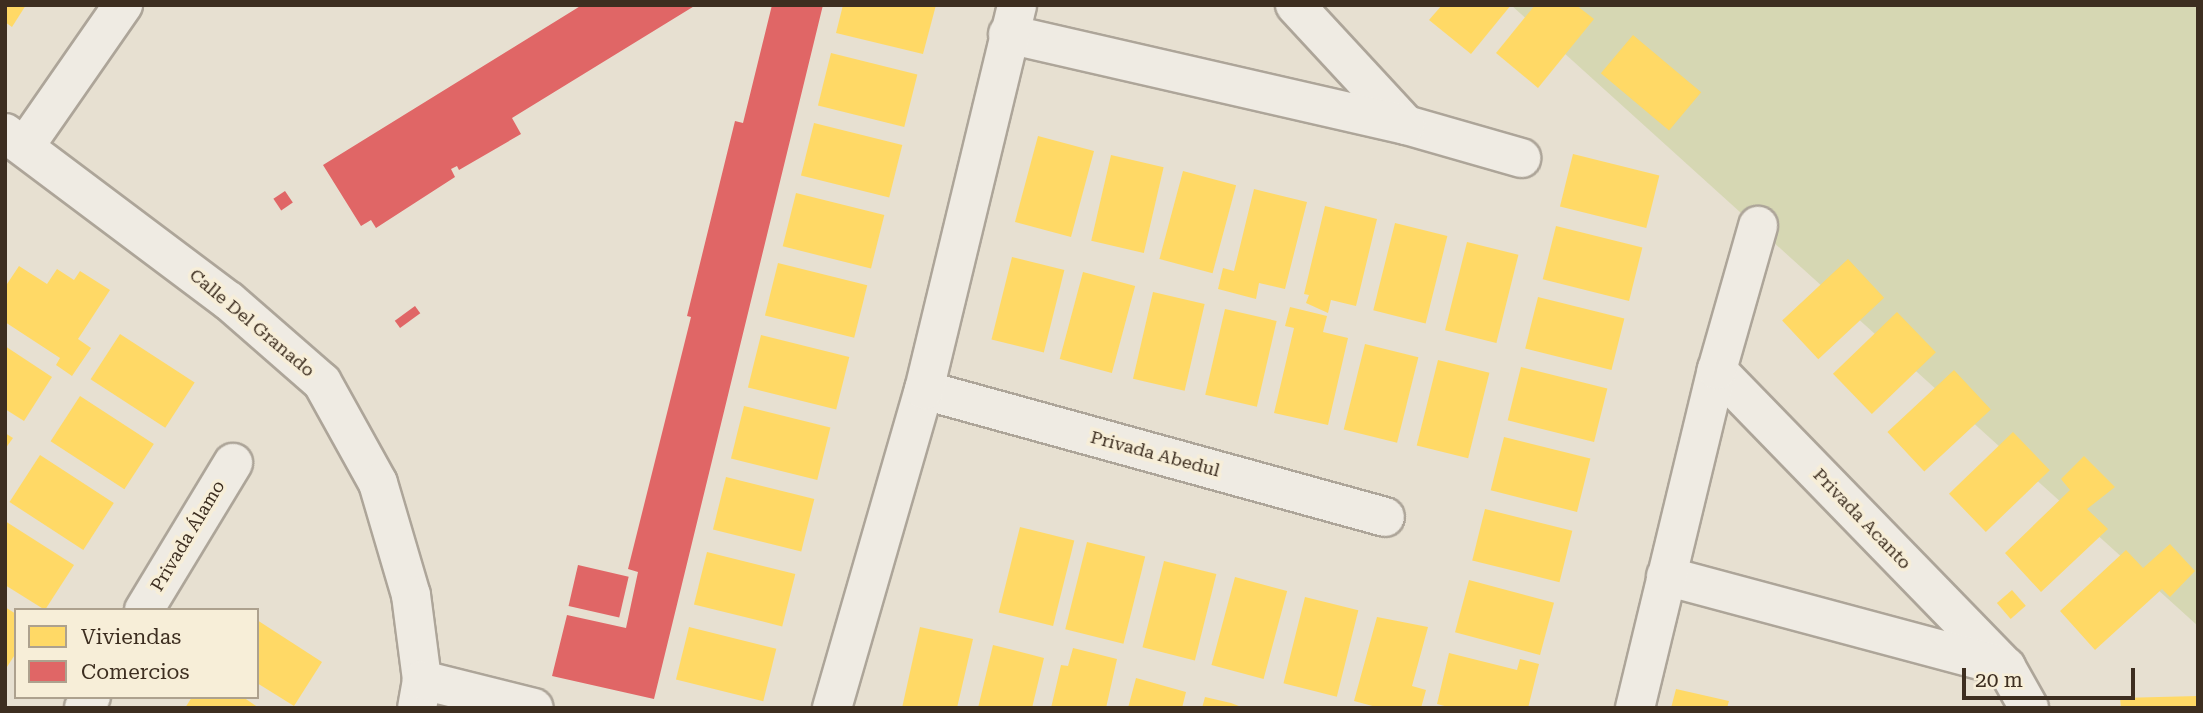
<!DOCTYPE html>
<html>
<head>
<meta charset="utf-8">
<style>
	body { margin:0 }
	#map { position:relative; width:2203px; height:713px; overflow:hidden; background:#e7e0d1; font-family:"Roboto Serif",serif }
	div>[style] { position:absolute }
	.green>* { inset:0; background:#d6d7b3 }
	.homes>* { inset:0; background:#ffd966; transform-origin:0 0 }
	.shops>* { inset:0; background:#e06666; transform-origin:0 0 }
	.roads { filter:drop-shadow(2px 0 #ada599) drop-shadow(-2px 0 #ada599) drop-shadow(0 2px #ada599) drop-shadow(0 -2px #ada599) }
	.street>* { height:38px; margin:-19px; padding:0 19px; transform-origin:19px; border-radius:19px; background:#efebe3 }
	.secondary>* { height:38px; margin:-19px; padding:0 19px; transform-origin:19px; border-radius:19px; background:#efebe3 }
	span { translate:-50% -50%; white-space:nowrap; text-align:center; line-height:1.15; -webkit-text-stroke:7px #f7eed8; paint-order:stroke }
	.street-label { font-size:18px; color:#3d2e20 }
	.frame { position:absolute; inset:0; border:7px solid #3d2e20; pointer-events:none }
	.legend { position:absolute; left:14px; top:608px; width:245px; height:91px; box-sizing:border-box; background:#f7eed8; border:2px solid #ada18e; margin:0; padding:9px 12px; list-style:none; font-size:21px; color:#3d2e20 }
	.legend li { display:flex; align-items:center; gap:14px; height:35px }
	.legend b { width:35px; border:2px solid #ada18e }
	.scale { position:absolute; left:1962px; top:668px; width:173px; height:32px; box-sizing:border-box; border:4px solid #3d2e20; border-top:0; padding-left:9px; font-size:21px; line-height:24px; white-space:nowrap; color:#3d2e20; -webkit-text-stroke:5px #f7eed8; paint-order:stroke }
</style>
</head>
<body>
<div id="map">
	<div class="green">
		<div style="clip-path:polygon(1511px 5px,2198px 5px,2198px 626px)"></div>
	</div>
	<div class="homes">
		<div style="clip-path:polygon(5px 5px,26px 5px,12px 27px,5px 22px)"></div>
		<div style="clip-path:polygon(843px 5px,936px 5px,923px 54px,836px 33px)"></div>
		<div style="clip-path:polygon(1442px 5px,1511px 5px,1471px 54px,1429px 20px)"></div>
		<div style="clip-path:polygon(1535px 5px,1576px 5px,1594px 19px,1538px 88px,1496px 53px)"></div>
		<div style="left:1633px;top:35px;width:89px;height:50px;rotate:40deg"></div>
		<div style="left:831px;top:53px;width:89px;height:54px;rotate:14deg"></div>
		<div style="left:814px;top:123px;width:91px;height:54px;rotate:14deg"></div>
		<div style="left:1038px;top:136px;width:58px;height:89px;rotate:15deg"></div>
		<div style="left:1573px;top:154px;width:89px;height:54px;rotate:14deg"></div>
		<div style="left:1111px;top:155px;width:54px;height:88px;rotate:13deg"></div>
		<div style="left:1183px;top:171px;width:55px;height:91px;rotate:15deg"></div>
		<div style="clip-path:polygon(1254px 189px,1307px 202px,1285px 289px,1259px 283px,1256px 299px,1218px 289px,1223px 268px,1234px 271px)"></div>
		<div style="left:796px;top:193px;width:91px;height:55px;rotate:14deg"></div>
		<div style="clip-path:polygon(1325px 206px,1377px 219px,1356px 306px,1331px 300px,1328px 313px,1306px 303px,1309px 295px,1304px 294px)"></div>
		<div style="left:1395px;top:223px;width:54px;height:90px;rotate:14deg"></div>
		<div style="left:1556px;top:226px;width:89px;height:55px;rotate:14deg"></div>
		<div style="left:1467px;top:242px;width:53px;height:91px;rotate:14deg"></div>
		<div style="left:1012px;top:257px;width:54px;height:85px;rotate:14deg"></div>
		<div style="left:1848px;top:259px;width:53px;height:90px;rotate:47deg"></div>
		<div style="left:778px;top:263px;width:92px;height:54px;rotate:14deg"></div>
		<div style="clip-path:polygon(19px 266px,47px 284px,57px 269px,74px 280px,80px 271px,110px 290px,78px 339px,91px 348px,72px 376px,56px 365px,60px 358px,5px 322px,5px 287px)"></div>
		<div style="left:1083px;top:272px;width:54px;height:90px;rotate:15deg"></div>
		<div style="left:1153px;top:292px;width:53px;height:89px;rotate:13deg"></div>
		<div style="left:1538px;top:297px;width:89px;height:53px;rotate:14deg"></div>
		<div style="clip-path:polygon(1290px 307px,1327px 316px,1323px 332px,1348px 338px,1328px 425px,1274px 413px,1294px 328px,1285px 326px)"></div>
		<div style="left:1225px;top:309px;width:53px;height:88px;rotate:13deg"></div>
		<div style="left:1897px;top:312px;width:56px;height:89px;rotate:46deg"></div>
		<div style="left:120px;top:334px;width:89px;height:54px;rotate:33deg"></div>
		<div style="left:761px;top:335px;width:91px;height:54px;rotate:14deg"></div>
		<div style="left:1365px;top:344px;width:55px;height:88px;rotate:14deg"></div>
		<div style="clip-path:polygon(5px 346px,52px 377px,24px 421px,5px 409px)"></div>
		<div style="left:1438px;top:360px;width:53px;height:88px;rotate:14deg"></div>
		<div style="left:1521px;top:367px;width:89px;height:55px;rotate:14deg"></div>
		<div style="left:1954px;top:370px;width:54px;height:91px;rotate:47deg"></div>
		<div style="left:80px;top:396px;width:88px;height:54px;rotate:33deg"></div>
		<div style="left:744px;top:406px;width:89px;height:54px;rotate:14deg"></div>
		<div style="left:2013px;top:432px;width:53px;height:89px;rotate:46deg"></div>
		<div style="clip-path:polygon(5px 433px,13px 438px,5px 449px)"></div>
		<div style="left:1504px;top:437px;width:89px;height:55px;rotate:14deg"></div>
		<div style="left:40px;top:455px;width:88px;height:56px;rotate:33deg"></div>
		<div style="clip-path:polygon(2084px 456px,2115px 487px,2087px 509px,2108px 529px,2041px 592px,2005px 553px,2070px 490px,2061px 479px)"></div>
		<div style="left:726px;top:477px;width:91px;height:54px;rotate:14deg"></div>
		<div style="left:1485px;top:509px;width:90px;height:53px;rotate:14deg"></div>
		<div style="clip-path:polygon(5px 521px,74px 565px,45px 610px,5px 585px)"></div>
		<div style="left:1020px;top:527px;width:56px;height:88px;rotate:14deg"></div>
		<div style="left:1087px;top:542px;width:60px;height:90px;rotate:14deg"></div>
		<div style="clip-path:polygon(2170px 544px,2195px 571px,2170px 597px,2162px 589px,2095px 650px,2060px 611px,2126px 550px,2143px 568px)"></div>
		<div style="left:707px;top:552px;width:91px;height:54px;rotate:14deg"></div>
		<div style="left:1164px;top:561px;width:54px;height:89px;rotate:14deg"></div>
		<div style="left:1235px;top:577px;width:54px;height:91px;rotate:15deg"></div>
		<div style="left:1469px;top:580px;width:88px;height:54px;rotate:15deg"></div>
		<div style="left:2012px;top:590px;width:21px;height:20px;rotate:49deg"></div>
		<div style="left:1305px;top:597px;width:55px;height:89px;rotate:14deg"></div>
		<div style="clip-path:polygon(5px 607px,16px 614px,16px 653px,5px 670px)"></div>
		<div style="clip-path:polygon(1377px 617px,1428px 627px,1412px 686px,1426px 690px,1421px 708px,1380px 708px,1354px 701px)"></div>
		<div style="clip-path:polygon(257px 620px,322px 662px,294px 706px,257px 683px)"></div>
		<div style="left:689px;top:627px;width:90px;height:54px;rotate:14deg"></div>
		<div style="clip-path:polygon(920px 627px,973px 639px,957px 708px,902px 708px)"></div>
		<div style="clip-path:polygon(993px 645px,1044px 658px,1032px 708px,978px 708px)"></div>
		<div style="clip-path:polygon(1073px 648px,1117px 659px,1106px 708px,1051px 708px,1061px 665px,1068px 666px)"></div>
		<div style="clip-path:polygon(1449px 653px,1517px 670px,1520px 659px,1539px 664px,1528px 708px,1452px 708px,1437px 704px)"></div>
		<div style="clip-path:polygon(1136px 678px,1186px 692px,1182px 708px,1128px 708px)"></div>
		<div style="clip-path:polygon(1676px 689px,1729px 701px,1727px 708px,1671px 708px)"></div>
		<div style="clip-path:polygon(2198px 696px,2198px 708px,2121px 708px,2120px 698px)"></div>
		<div style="clip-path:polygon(192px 697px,243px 697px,259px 708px,185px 708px)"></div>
		<div style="clip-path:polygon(1205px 697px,1231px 703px,1244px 708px,1202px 708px)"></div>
	</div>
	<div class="shops">
		<div style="clip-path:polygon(582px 5px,696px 5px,512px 118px,521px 134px,459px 170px,457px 166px,451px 169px,455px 177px,376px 228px,371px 220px,361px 226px,323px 165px)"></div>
		<div style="clip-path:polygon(772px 5px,823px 5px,654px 699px,552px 676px,567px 615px,626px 628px,638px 572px,628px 569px,691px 317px,687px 316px,689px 308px,735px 121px,743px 123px)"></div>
		<div style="left:285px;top:191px;width:14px;height:14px;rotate:56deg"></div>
		<div style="left:415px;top:306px;width:9px;height:25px;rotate:54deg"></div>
		<div style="left:578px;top:565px;width:52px;height:42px;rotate:13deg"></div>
	</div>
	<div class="roads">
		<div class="street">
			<div style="left:1295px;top:5px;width:163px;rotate:47.2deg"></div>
			<div style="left:1406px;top:125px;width:120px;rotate:16deg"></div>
			<div style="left:1008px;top:34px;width:408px;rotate:12.9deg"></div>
			<div style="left:25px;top:146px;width:172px;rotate:-55.2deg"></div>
			<div style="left:1717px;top:370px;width:414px;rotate:45.8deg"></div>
			<div style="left:2006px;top:667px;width:47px;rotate:60.7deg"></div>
			<div style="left:924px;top:390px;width:478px;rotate:15.4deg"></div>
			<div style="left:1666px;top:576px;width:352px;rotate:15deg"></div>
			<div style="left:144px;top:610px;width:172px;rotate:-58.8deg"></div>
			<div style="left:84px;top:708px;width:13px;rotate:-58deg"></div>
			<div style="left:832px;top:708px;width:331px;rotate:-73.9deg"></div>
			<div style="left:924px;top:390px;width:396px;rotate:-76.4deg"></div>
			<div style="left:1635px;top:708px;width:348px;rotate:-76.4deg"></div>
			<div style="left:1717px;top:370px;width:150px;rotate:-74.1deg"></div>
		</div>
		<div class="secondary">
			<div style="left:5px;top:133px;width:280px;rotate:36.9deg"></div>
			<div style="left:229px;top:301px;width:123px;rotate:41.1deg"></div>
			<div style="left:322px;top:382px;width:115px;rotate:61deg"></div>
			<div style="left:378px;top:483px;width:117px;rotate:73.6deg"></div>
			<div style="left:411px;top:595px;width:86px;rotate:82.6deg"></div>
			<div style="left:422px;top:680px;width:28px;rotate:100deg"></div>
			<div style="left:422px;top:680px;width:115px;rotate:14deg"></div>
		</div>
	</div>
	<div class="street-label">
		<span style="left:252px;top:323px;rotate:40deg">Calle Del Granado</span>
		<span style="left:1155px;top:454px;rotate:15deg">Privada Abedul</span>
		<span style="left:1862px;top:519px;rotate:46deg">Privada Acanto</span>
		<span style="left:188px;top:536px;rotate:-59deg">Privada Álamo</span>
	</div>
	<div class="frame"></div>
	<ul class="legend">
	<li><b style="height:19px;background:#ffd966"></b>Viviendas</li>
	<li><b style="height:19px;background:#e06666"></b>Comercios</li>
	</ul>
	<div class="scale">20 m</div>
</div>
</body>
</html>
